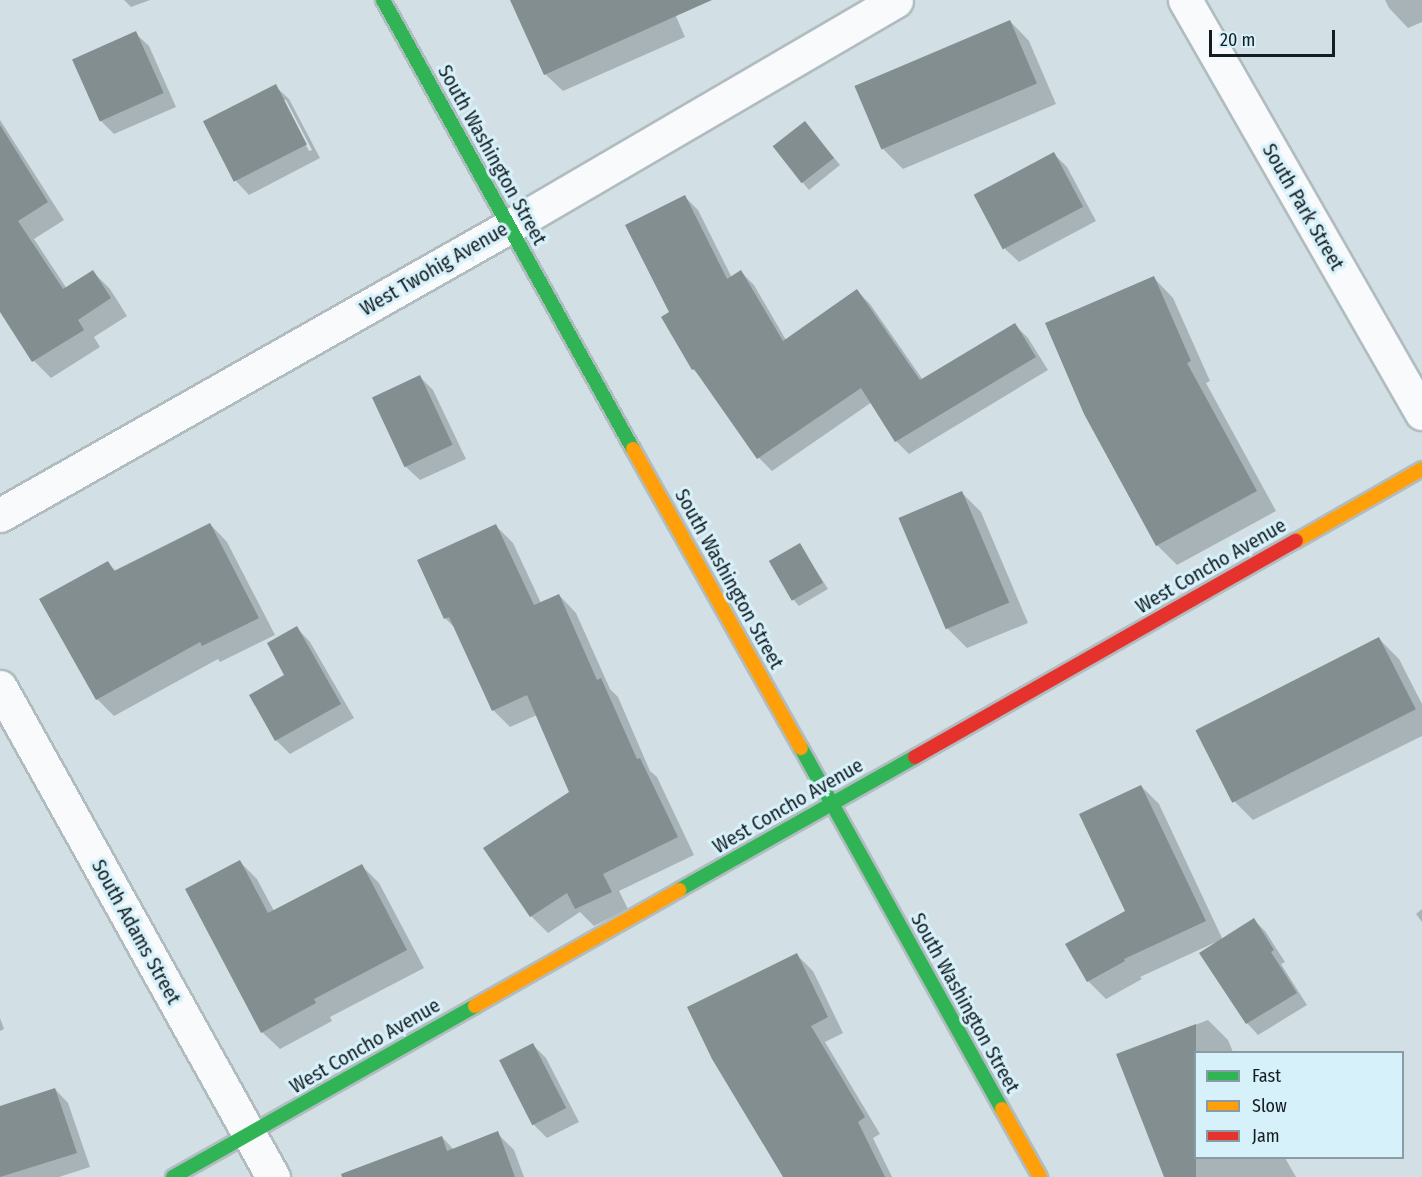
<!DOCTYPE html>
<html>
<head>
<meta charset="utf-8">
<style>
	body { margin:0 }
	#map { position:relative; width:1422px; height:1177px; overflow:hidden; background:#d2e0e5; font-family:"Fira Sans Condensed",sans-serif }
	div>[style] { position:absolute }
	.shadow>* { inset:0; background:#0003 }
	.building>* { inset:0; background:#838e91; transform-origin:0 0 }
	.roads { filter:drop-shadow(2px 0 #b1bcc0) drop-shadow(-2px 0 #b1bcc0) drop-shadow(0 2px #b1bcc0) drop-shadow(0 -2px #b1bcc0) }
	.street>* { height:33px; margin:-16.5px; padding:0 16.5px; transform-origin:16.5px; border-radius:16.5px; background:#f8fafb }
	.fast>* { height:14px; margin:-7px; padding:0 7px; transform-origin:7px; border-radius:7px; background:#30b455 }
	.slow>* { height:14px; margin:-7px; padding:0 7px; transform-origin:7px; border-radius:7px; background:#ff9f0a }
	.jam>* { height:14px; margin:-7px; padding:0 7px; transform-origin:7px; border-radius:7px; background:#e5322d }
	span { translate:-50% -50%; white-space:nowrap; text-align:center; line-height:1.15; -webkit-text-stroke:6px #d7f1fb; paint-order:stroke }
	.street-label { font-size:20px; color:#141d21 }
	.legend { position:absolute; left:1194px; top:1051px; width:210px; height:108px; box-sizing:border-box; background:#d7f1fb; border:2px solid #899ca4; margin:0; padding:8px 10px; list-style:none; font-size:18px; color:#141d21 }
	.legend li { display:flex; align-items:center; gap:12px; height:30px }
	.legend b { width:30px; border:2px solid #899ca4 }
	.scale { position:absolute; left:1209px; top:30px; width:126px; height:27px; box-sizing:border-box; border:3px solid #141d21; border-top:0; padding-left:8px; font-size:18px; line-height:21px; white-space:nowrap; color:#141d21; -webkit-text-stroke:4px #d7f1fb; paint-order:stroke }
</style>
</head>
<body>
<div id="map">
	<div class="shadow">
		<div style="clip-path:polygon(124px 0,150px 0,131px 7px)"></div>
		<div style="clip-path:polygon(512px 0,669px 0,685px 37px,563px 91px,545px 74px)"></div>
		<div style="clip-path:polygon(1385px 0,1422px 0,1422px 22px,1408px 28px,1389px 8px)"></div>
		<div style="clip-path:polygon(1010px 21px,1029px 41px,1056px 104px,903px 169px,883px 149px)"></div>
		<div style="clip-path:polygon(135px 33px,149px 46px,176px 107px,114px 134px,101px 121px,74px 60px)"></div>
		<div style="clip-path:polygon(evenodd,275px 86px,289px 99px,320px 158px,249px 195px,236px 181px,275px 86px,282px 100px,286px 100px,312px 150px,309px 151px,282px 100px)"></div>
		<div style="clip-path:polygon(0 120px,64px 220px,34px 239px,67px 289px,93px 272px,110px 289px,127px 316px,94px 337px,100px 347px,51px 378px,34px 361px,0 310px)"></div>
		<div style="clip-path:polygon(811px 130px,840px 165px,809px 190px,803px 183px)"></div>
		<div style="clip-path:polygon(1054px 154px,1067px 167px,1096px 221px,1019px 262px,1005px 249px)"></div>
		<div style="clip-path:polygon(685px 197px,698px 210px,732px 278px,741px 272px,754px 285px,786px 340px,857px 291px,870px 304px,923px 380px,1015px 325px,1028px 338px,1048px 370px,909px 454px,896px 441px,872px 402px,772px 471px,759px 458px,704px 380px,693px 369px,671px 313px)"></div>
		<div style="clip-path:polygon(1154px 278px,1173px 298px,1210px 381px,1206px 383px,1276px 511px,1177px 565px,1157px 545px)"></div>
		<div style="clip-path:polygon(420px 377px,433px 390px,466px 459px,420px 480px,406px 467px)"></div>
		<div style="clip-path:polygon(961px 492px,981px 512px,1028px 623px,967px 648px,947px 628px)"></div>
		<div style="clip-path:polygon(210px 524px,227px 542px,275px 635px,220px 662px,218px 659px,114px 716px,97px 699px,108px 563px,116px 571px)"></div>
		<div style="clip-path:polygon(496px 526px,513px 543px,541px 603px,559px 595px,576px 613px,610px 689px,618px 697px,650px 771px,657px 777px,694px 855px,619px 891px,628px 909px,594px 926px,580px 912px,548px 933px,531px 916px,571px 793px,537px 715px,510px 727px,493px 710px,456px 629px,446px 619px,419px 560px)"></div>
		<div style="clip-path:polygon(800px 545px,828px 589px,799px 606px,793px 599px)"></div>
		<div style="clip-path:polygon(297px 628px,310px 642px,354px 718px,290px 754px,276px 740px,251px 696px,286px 676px)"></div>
		<div style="clip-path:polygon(1379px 639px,1399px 659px,1422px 704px,1422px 736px,1253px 820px,1233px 800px,1197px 729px)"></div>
		<div style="clip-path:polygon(1141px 786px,1159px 804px,1223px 940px,1254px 920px,1265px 931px,1285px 962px,1281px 964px,1307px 1005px,1258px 1035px,1247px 1023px,1201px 954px,1216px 942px,1140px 977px,1142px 979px,1106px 999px,1088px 981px,1068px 945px,1127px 912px)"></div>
		<div style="clip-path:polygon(240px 862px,257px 879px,274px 911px,362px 866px,379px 883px,424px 968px,330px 1017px,332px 1021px,280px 1049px,262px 1032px)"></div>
		<div style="clip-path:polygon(1422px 909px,1422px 922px,1416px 914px)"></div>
		<div style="clip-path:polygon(797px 955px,813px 971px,843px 1033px,825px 1042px,880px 1134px,873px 1138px,892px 1177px,785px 1177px)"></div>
		<div style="clip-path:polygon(0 1018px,4px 1029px,0 1031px)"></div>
		<div style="clip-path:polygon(1208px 1020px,1228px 1040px,1233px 1052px,1196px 1052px,1196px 1158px,1285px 1158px,1296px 1177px,1174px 1177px,1118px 1055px)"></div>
		<div style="clip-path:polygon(533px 1045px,546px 1058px,579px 1122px,547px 1138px,533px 1124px)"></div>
		<div style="clip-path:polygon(55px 1089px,68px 1103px,90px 1167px,59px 1177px,0 1177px,0 1108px)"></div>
		<div style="clip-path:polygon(497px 1133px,514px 1150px,524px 1177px,378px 1177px,442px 1137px,454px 1150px)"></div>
	</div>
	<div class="building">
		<div style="clip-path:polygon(510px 0,712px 0,544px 75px)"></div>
		<div style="left:1010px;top:20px;width:69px;height:169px;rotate:67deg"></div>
		<div style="left:136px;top:31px;width:68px;height:70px;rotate:66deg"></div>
		<div style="left:276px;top:84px;width:68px;height:82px;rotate:63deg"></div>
		<div style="left:805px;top:121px;width:47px;height:41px;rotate:52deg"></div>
		<div style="clip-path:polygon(0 125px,48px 202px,18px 221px,63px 289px,93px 270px,111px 298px,78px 320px,84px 330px,32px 362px,0 312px)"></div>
		<div style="left:1054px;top:152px;width:62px;height:91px;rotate:62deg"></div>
		<div style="clip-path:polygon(685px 195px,727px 279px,741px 270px,783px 341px,857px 289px,920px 380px,1015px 323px,1036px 357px,895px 442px,861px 388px,757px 459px,694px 369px,692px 370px,661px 317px,669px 312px,625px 225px)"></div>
		<div style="clip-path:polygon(1154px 276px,1191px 361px,1187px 363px,1257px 491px,1156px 546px,1084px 414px,1045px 323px)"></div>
		<div style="left:420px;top:375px;width:77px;height:53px;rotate:65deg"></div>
		<div style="left:962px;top:491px;width:121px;height:69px;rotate:67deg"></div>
		<div style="clip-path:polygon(210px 523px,259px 618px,202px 646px,200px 642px,96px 700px,39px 599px,108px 561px,114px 571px)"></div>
		<div style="clip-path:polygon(496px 524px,534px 605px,559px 594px,597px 680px,601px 678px,637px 759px,640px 758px,678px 837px,603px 874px,612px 892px,575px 909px,567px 893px,530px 917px,483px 848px,569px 792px,527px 695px,492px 711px,449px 617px,444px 619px,417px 560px)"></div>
		<div style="left:800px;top:543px;width:46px;height:36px;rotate:60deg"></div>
		<div style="clip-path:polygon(297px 626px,341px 704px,275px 741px,249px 695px,284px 675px,267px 643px)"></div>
		<div style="left:1379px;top:637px;width:81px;height:206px;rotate:63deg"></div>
		<div style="clip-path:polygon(1141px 785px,1206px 921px,1124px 959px,1125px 961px,1087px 982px,1065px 944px,1125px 911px,1079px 814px)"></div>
		<div style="clip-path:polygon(240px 860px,268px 913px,362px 864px,407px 950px,314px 999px,316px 1003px,261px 1033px,185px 889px)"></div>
		<div style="clip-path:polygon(1254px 918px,1274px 950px,1271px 952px,1297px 993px,1246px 1024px,1199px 953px)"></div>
		<div style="clip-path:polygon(797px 953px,828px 1017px,811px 1026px,865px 1117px,858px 1122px,885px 1177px,783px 1177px,712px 1059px,687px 1007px)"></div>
		<div style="clip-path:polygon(1196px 1024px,1196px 1177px,1164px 1177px,1116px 1054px)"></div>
		<div style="left:533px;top:1043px;width:73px;height:38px;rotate:63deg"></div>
		<div style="clip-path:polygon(55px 1088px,77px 1153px,0 1177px,0 1106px)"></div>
		<div style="clip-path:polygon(498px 1131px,515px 1177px,342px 1177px,341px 1174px,442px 1136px,447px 1151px)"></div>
	</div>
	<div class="roads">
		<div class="street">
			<div style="left:1185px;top:0;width:476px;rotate:60.2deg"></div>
			<div style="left:0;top:515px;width:586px;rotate:-29.54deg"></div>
			<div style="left:510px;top:226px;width:447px;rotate:-30.3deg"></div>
			<div style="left:0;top:687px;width:561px;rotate:60.88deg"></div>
		</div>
		<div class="fast">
			<div style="left:383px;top:0;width:514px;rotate:60.89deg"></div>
			<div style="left:801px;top:748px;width:413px;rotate:60.9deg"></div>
			<div style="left:679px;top:890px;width:271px;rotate:-29.4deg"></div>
			<div style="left:173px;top:1177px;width:347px;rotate:-29.5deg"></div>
		</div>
		<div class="slow">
			<div style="left:633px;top:449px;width:343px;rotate:60.7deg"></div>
			<div style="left:1296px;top:541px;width:145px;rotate:-29.7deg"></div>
			<div style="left:475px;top:1006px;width:235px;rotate:-29.6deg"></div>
			<div style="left:1002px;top:1109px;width:78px;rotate:60.8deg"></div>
		</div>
		<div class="jam">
			<div style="left:915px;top:757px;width:438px;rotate:-29.6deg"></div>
		</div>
	</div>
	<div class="street-label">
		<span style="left:492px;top:155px;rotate:61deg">South Washington Street</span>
		<span style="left:1303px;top:207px;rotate:60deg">South Park Street</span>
		<span style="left:434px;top:269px;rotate:-30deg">West Twohig Avenue</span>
		<span style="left:1211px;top:566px;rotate:-30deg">West Concho Avenue</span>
		<span style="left:729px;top:579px;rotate:61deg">South Washington Street</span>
		<span style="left:788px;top:806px;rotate:-30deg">West Concho Avenue</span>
		<span style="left:136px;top:932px;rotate:61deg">South Adams Street</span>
		<span style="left:965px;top:1003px;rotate:61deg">South Washington Street</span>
		<span style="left:365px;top:1046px;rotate:-30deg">West Concho Avenue</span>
	</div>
	<ul class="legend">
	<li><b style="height:8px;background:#30b455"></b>Fast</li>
	<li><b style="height:8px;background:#ff9f0a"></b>Slow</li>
	<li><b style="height:8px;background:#e5322d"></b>Jam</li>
	</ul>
	<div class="scale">20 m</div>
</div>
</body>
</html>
